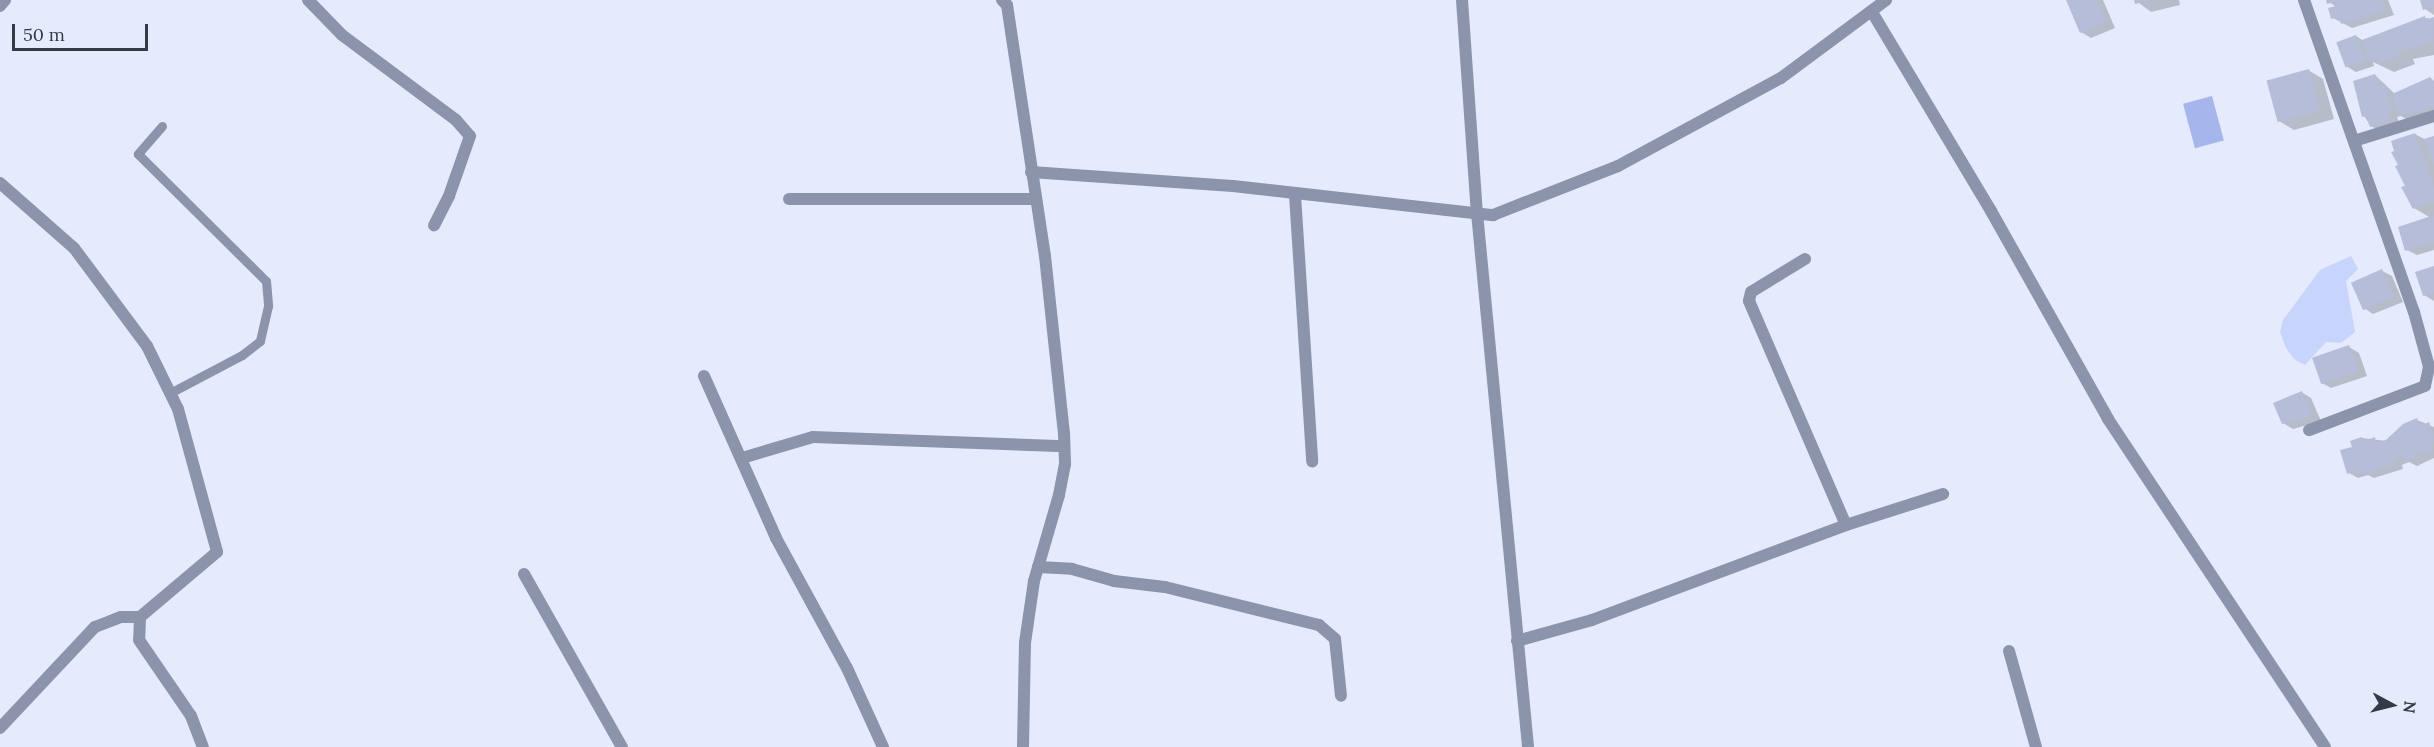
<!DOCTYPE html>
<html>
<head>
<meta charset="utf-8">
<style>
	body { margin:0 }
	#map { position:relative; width:2434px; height:747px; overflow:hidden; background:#e5ebfc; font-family:Lora,serif }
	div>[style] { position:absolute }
	.green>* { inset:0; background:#c7d4fc }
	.water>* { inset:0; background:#a5b6ed; transform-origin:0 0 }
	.shadow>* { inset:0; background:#0003 }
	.building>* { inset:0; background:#b5bdd8; transform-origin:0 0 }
	.lane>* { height:9px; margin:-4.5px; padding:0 4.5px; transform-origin:4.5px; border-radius:4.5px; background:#8c94ac }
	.street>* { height:12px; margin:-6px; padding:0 6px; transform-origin:6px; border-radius:6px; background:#8c94ac }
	span { translate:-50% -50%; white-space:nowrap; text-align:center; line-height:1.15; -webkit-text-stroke:4.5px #e5ebfc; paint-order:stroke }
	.north { position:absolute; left:2362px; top:675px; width:60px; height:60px; -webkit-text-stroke:4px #e5ebfc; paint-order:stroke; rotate:97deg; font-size:16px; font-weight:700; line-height:24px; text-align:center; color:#363a45 }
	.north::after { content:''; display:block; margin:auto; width:21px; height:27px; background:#363a45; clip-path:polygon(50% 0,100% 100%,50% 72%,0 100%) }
	.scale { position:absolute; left:12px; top:24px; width:136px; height:27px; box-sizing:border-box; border:3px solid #363a45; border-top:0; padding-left:8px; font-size:18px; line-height:21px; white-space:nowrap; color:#363a45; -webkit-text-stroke:4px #e5ebfc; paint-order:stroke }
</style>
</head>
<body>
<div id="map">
	<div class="green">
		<div style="clip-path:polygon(2351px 256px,2358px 269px,2346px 281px,2355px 332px,2341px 343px,2326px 342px,2305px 365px,2294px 359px,2286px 348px,2280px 332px,2283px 320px,2320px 270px)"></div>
	</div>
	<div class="water">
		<div style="left:2212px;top:96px;width:46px;height:30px;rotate:75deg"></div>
	</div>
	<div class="shadow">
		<div style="clip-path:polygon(2068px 0,2103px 0,2115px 28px,2091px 38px,2081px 32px)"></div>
		<div style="clip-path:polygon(2135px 0,2179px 0,2180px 5px,2151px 12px)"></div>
		<div style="clip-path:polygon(2327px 0,2388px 0,2394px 15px,2352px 28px,2333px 18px,2336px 7px)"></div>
		<div style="clip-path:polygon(2422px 0,2434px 0,2434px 15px,2425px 9px)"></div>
		<div style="clip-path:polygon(2425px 18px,2434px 19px,2434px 55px,2413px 59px,2415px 64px,2394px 72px,2373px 62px,2374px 66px,2356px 72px,2346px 66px,2356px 36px,2364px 41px)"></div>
		<div style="clip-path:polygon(2308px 70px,2323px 79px,2334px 119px,2294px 130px,2279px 121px)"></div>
		<div style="clip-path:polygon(2375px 75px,2395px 94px,2434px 81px,2434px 119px,2415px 124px,2401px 116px,2397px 117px,2400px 126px,2381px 132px,2371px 126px,2364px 116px)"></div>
		<div style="clip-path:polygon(2415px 134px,2426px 140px,2434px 137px,2434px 250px,2417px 255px,2407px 250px,2431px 218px,2414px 208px,2403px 188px,2407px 187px)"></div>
		<div style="clip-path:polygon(2434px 268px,2434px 301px,2424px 295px)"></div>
		<div style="clip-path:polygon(2382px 271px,2392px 276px,2403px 302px,2373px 314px,2364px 308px,2353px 283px)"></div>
		<div style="clip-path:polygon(2349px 347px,2359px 353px,2367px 376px,2331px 388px,2322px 383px)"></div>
		<div style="clip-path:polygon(2301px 392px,2311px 398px,2321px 421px,2293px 429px,2283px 423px)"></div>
		<div style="clip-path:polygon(2417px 420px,2434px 427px,2434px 458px,2417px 466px,2409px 462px,2402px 465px,2403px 469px,2374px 478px,2368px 475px,2358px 478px,2349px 473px,2353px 448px,2362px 438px,2387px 441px)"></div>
	</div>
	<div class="building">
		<div style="clip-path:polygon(2066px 0,2097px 0,2106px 22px,2080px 33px)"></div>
		<div style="clip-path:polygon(2134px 0,2149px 0,2149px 1px,2135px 4px)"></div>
		<div style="clip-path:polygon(2326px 0,2382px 0,2385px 10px,2341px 24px,2339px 17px,2331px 19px,2328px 8px,2336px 6px,2335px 2px,2327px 4px)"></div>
		<div style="clip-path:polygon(2420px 0,2434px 0,2434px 7px,2423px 10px)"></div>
		<div style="clip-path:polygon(2425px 16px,2426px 20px,2434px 17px,2433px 43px,2399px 51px,2400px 55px,2378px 64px,2376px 59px,2368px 61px,2362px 40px)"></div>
		<div style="left:2356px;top:35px;width:27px;height:21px;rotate:70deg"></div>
		<div style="left:2309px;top:69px;width:43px;height:44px;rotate:75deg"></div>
		<div style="clip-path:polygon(2375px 74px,2379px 85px,2384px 83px,2393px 110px,2388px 112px,2391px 120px,2370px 127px,2366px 116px,2362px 117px,2353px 81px)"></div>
		<div style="clip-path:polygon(2430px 77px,2434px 81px,2434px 108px,2399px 116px,2392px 94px)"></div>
		<div style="clip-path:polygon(2415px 133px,2434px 188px,2434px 202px,2413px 209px,2401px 187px,2405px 186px,2395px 166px,2398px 165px,2391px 152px,2394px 151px,2391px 141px)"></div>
		<div style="clip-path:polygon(2434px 136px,2434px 165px,2424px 139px)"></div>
		<div style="clip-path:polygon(2434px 215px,2434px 242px,2405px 251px,2398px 227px)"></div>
		<div style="clip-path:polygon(2434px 266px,2434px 293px,2423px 296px,2415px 272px)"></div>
		<div style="left:2382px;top:269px;width:30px;height:34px;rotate:66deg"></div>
		<div style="left:2349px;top:345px;width:28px;height:39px;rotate:71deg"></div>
		<div style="clip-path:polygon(2302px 391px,2312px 416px,2282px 424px,2273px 403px)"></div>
		<div style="clip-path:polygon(2417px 418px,2420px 426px,2429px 422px,2434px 436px,2431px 452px,2415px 454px,2417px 458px,2406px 462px,2403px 455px,2393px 460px,2394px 464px,2363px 474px,2362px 469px,2347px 474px,2340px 450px,2352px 447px,2350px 441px,2362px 437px,2363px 441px,2375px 437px,2376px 443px,2386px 440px,2403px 424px)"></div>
	</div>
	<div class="lane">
		<div style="left:162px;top:126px;width:37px;rotate:131deg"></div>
		<div style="left:138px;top:154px;width:180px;rotate:44.8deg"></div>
		<div style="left:266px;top:281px;width:25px;rotate:85deg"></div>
		<div style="left:268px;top:306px;width:36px;rotate:103deg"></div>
		<div style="left:260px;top:341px;width:23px;rotate:142deg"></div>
		<div style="left:242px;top:355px;width:81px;rotate:152.2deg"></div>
	</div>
	<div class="street">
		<div style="left:308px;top:0;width:49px;rotate:45.8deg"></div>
		<div style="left:342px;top:35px;width:142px;rotate:36.7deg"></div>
		<div style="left:456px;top:120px;width:21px;rotate:49deg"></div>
		<div style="left:470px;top:136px;width:64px;rotate:109.3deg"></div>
		<div style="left:449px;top:196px;width:33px;rotate:117deg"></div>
		<div style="left:1002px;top:0;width:7px;rotate:45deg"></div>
		<div style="left:1007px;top:5px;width:254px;rotate:81.4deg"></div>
		<div style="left:1045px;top:256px;width:178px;rotate:83.9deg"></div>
		<div style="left:1064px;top:433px;width:31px;rotate:88deg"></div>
		<div style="left:1065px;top:464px;width:32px;rotate:101deg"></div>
		<div style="left:1059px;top:495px;width:90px;rotate:106.2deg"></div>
		<div style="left:1034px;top:581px;width:63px;rotate:98.3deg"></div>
		<div style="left:1025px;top:643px;width:104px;rotate:91.1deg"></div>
		<div style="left:1462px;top:0;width:214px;rotate:86deg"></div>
		<div style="left:1477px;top:213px;width:536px;rotate:84.54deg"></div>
		<div style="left:2304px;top:0;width:331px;rotate:70.6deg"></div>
		<div style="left:2414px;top:312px;width:57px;rotate:74.7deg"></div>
		<div style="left:2429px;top:367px;width:19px;rotate:102deg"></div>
		<div style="left:2425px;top:386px;width:124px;rotate:159.2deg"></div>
		<div style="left:0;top:6px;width:8px;rotate:-50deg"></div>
		<div style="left:1872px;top:12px;width:232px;rotate:59.1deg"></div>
		<div style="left:1991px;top:211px;width:239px;rotate:60.6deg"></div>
		<div style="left:2108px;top:419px;width:393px;rotate:56.5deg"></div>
		<div style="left:2354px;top:141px;width:84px;rotate:-17.4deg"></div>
		<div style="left:1031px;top:172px;width:202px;rotate:4deg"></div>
		<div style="left:1233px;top:186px;width:262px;rotate:6.4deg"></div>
		<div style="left:1493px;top:215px;width:134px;rotate:-21.4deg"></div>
		<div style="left:1618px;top:166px;width:185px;rotate:-28.4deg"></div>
		<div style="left:1781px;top:78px;width:131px;rotate:-36.6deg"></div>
		<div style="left:0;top:183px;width:98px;rotate:41.3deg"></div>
		<div style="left:74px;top:248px;width:122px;rotate:53.3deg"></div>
		<div style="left:147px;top:346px;width:70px;rotate:63.8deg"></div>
		<div style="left:178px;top:409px;width:148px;rotate:74.7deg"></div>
		<div style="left:217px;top:552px;width:101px;rotate:139.8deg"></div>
		<div style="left:140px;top:617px;width:23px;rotate:92deg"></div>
		<div style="left:139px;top:640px;width:92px;rotate:55.6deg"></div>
		<div style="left:191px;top:716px;width:33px;rotate:69deg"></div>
		<div style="left:1295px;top:195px;width:267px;rotate:86.3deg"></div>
		<div style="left:789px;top:199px;width:246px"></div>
		<div style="left:1805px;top:259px;width:63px;rotate:148.6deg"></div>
		<div style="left:1751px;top:292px;width:9px;rotate:103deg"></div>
		<div style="left:1749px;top:301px;width:244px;rotate:66.6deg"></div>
		<div style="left:704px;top:376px;width:177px;rotate:66deg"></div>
		<div style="left:776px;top:538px;width:148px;rotate:61.4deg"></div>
		<div style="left:847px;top:668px;width:87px;rotate:65.5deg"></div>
		<div style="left:742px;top:458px;width:74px;rotate:-16.5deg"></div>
		<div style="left:813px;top:437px;width:251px;rotate:2.1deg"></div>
		<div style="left:1038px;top:567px;width:34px;rotate:3deg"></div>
		<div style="left:1072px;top:569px;width:44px;rotate:15.9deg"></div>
		<div style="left:1114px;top:581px;width:51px;rotate:6.7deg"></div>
		<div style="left:1165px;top:587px;width:159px;rotate:13.9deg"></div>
		<div style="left:1319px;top:625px;width:21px;rotate:41deg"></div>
		<div style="left:1335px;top:639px;width:57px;rotate:84deg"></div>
		<div style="left:524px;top:574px;width:199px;rotate:60.5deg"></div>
		<div style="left:1517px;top:641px;width:78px;rotate:-15.6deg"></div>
		<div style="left:1592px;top:620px;width:271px;rotate:-20.5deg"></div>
		<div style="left:1846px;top:525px;width:102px;rotate:-17.7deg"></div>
		<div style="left:2009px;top:651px;width:100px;rotate:74.3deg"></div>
		<div style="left:0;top:728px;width:139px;rotate:-46.8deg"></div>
		<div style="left:95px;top:627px;width:28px;rotate:-21deg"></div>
		<div style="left:121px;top:617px;width:19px"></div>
	</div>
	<div class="north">N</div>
	<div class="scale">50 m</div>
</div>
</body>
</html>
